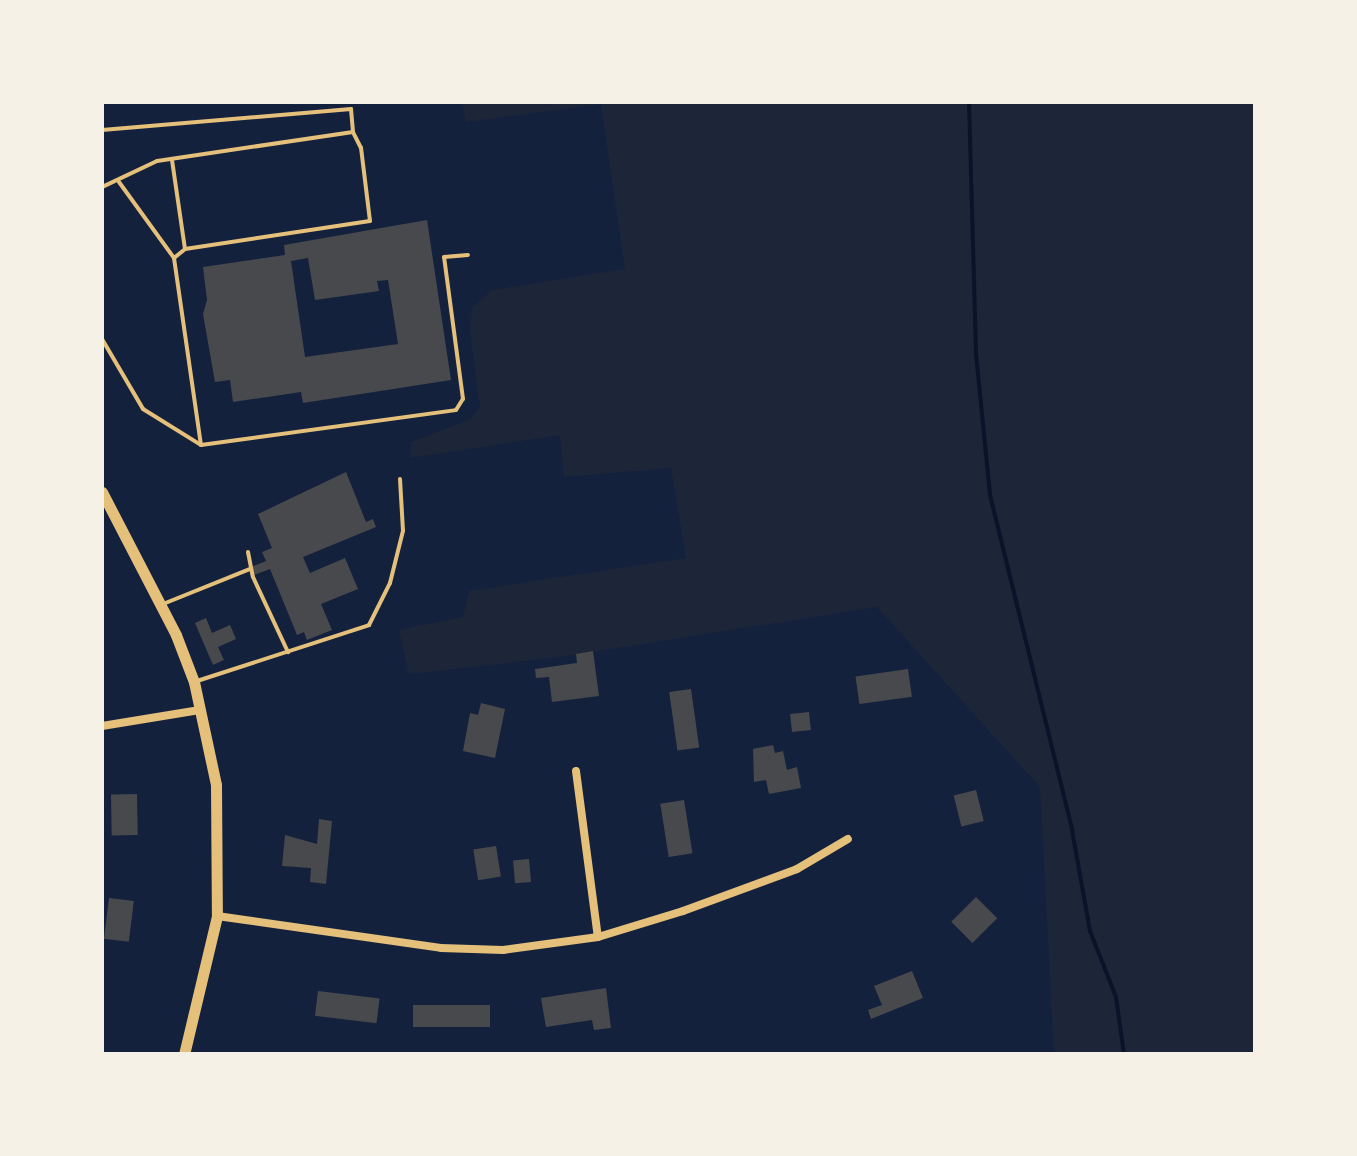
<!DOCTYPE html>
<html>
<head>
<meta charset="utf-8">
<style>
	body { margin:0 }
	#map { position:relative; width:1357px; height:1156px; overflow:hidden; background:#14213d; font-family:Quicksand,sans-serif }
	div>[style] { position:absolute }
	.green>* { inset:0; background:#1d2539 }
	.stream>* { height:4px; margin:-2px; padding:0 2px; transform-origin:2px; border-radius:2px; background:#0b132b }
	.building>* { inset:0; background:#48494c; transform-origin:0 0 }
	.service>* { height:4px; margin:-2px; padding:0 2px; transform-origin:2px; border-radius:2px; background:#e5c07b }
	.minor>* { height:8px; margin:-4px; padding:0 4px; transform-origin:4px; border-radius:4px; background:#e5c07b }
	.secondary>* { height:11px; margin:-5.5px; padding:0 5.5px; transform-origin:5.5px; border-radius:5.5px; background:#e5c07b }
	span { translate:-50% -50%; white-space:nowrap; text-align:center; line-height:1.15; -webkit-text-stroke:6px #f6f1e7; paint-order:stroke }
	.frame { position:absolute; inset:0; border:104px solid #f6f1e7; pointer-events:none }
</style>
</head>
<body>
<div id="map">
	<div class="green">
		<div style="clip-path:polygon(462px 102px,1255px 102px,1255px 1054px,1054px 1054px,1040px 787px,877px 607px,560px 657px,409px 674px,399px 630px,463px 617px,469px 591px,686px 558px,671px 468px,564px 477px,560px 435px,410px 458px,411px 442px,471px 419px,480px 406px,470px 332px,472px 308px,492px 290px,625px 269px,601px 104px,466px 122px)"></div>
	</div>
	<div class="stream">
		<div style="left:969px;top:102px;width:252px;rotate:88.4deg"></div>
		<div style="left:976px;top:354px;width:142px;rotate:84.3deg"></div>
		<div style="left:990px;top:495px;width:345px;rotate:76.2deg"></div>
		<div style="left:1072px;top:830px;width:103px;rotate:79.9deg"></div>
		<div style="left:1090px;top:931px;width:71px;rotate:68.5deg"></div>
		<div style="left:1116px;top:997px;width:58px;rotate:82deg"></div>
	</div>
	<div class="building">
		<div style="clip-path:polygon(evenodd,427px 220px,451px 380px,303px 403px,301px 392px,233px 402px,230px 380px,215px 382px,203px 314px,207px 300px,203px 267px,285px 255px,284px 245px,427px 220px,308px 258px,315px 300px,379px 291px,377px 281px,388px 280px,398px 344px,305px 357px,291px 261px,308px 258px)"></div>
		<div style="clip-path:polygon(346px 472px,366px 522px,373px 519px,376px 527px,303px 557px,310px 573px,345px 558px,358px 589px,321px 604px,332px 630px,307px 640px,304px 632px,297px 635px,270px 569px,254px 575px,251px 567px,266px 561px,262px 552px,272px 548px,258px 514px)"></div>
		<div style="clip-path:polygon(206px 618px,212px 633px,230px 625px,236px 639px,218px 647px,224px 660px,213px 665px,195px 623px)"></div>
		<div style="clip-path:polygon(593px 651px,599px 696px,552px 702px,549px 677px,536px 678px,535px 669px,577px 663px,576px 654px)"></div>
		<div style="left:908px;top:669px;width:28px;height:53px;rotate:82deg"></div>
		<div style="left:691px;top:689px;width:59px;height:22px;rotate:82deg"></div>
		<div style="clip-path:polygon(481px 703px,505px 709px,495px 758px,463px 751px,470px 713px,478px 715px)"></div>
		<div style="left:809px;top:712px;width:18px;height:19px;rotate:84deg"></div>
		<div style="clip-path:polygon(773px 745px,775px 753px,783px 751px,787px 770px,797px 767px,801px 788px,769px 794px,766px 780px,754px 782px,753px 749px)"></div>
		<div style="left:976px;top:790px;width:32px;height:23px;rotate:76deg"></div>
		<div style="left:137px;top:794px;width:41px;height:26px;rotate:89deg"></div>
		<div style="left:684px;top:800px;width:54px;height:24px;rotate:81deg"></div>
		<div style="clip-path:polygon(319px 819px,332px 821px,326px 884px,310px 882px,311px 868px,282px 866px,285px 835px,317px 844px)"></div>
		<div style="left:496px;top:846px;width:31px;height:23px;rotate:81deg"></div>
		<div style="left:529px;top:859px;width:23px;height:16px;rotate:85deg"></div>
		<div style="left:976px;top:897px;width:30px;height:35px;rotate:45deg"></div>
		<div style="left:109px;top:898px;width:25px;height:41px;rotate:7deg"></div>
		<div style="clip-path:polygon(912px 971px,923px 998px,871px 1019px,868px 1010px,882px 1005px,874px 986px)"></div>
		<div style="clip-path:polygon(606px 988px,611px 1028px,594px 1030px,592px 1020px,546px 1027px,541px 998px)"></div>
		<div style="left:318px;top:991px;width:62px;height:25px;rotate:7deg"></div>
		<div style="left:413px;top:1005px;width:77px;height:22px"></div>
	</div>
	<div class="service">
		<div style="left:102px;top:130px;width:250px;rotate:-4.8deg"></div>
		<div style="left:351px;top:109px;width:23px;rotate:85deg"></div>
		<div style="left:353px;top:132px;width:198px;rotate:171.6deg"></div>
		<div style="left:157px;top:161px;width:61px;rotate:154.7deg"></div>
		<div style="left:172px;top:160px;width:90px;rotate:81.7deg"></div>
		<div style="left:119px;top:182px;width:94px;rotate:54.1deg"></div>
		<div style="left:174px;top:258px;width:189px;rotate:81.8deg"></div>
		<div style="left:174px;top:258px;width:14px;rotate:-39deg"></div>
		<div style="left:185px;top:249px;width:187px;rotate:-8.6deg"></div>
		<div style="left:370px;top:221px;width:74px;rotate:-97deg"></div>
		<div style="left:361px;top:148px;width:18px;rotate:-117deg"></div>
		<div style="left:102px;top:339px;width:81px;rotate:59.6deg"></div>
		<div style="left:143px;top:409px;width:68px;rotate:31.8deg"></div>
		<div style="left:201px;top:445px;width:257px;rotate:-7.8deg"></div>
		<div style="left:456px;top:410px;width:13px;rotate:-58deg"></div>
		<div style="left:463px;top:399px;width:143px;rotate:-97.6deg"></div>
		<div style="left:444px;top:257px;width:24px;rotate:-5deg"></div>
		<div style="left:248px;top:552px;width:25px;rotate:79deg"></div>
		<div style="left:253px;top:577px;width:83px;rotate:65deg"></div>
		<div style="left:163px;top:604px;width:94px;rotate:-21.9deg"></div>
		<div style="left:197px;top:681px;width:181px;rotate:-18deg"></div>
		<div style="left:369px;top:625px;width:47px;rotate:-63.4deg"></div>
		<div style="left:390px;top:583px;width:54px;rotate:-76deg"></div>
		<div style="left:403px;top:531px;width:52px;rotate:-93.3deg"></div>
	</div>
	<div class="minor">
		<div style="left:102px;top:726px;width:99px;rotate:-9.3deg"></div>
		<div style="left:576px;top:771px;width:167px;rotate:82.5deg"></div>
		<div style="left:217px;top:916px;width:226px;rotate:8.1deg"></div>
		<div style="left:441px;top:948px;width:62px;rotate:1.8deg"></div>
		<div style="left:503px;top:950px;width:96px;rotate:-7.8deg"></div>
		<div style="left:598px;top:937px;width:89px;rotate:-17deg"></div>
		<div style="left:683px;top:911px;width:121px;rotate:-20.2deg"></div>
		<div style="left:797px;top:869px;width:59px;rotate:-30.5deg"></div>
	</div>
	<div class="secondary">
		<div style="left:102px;top:492px;width:161px;rotate:62.6deg"></div>
		<div style="left:176px;top:635px;width:50px;rotate:69deg"></div>
		<div style="left:194px;top:682px;width:105px;rotate:77.9deg"></div>
		<div style="left:216px;top:785px;width:131px;rotate:89.6deg"></div>
		<div style="left:217px;top:916px;width:142px;rotate:103.4deg"></div>
	</div>
	<div class="frame"></div>
</div>
</body>
</html>
